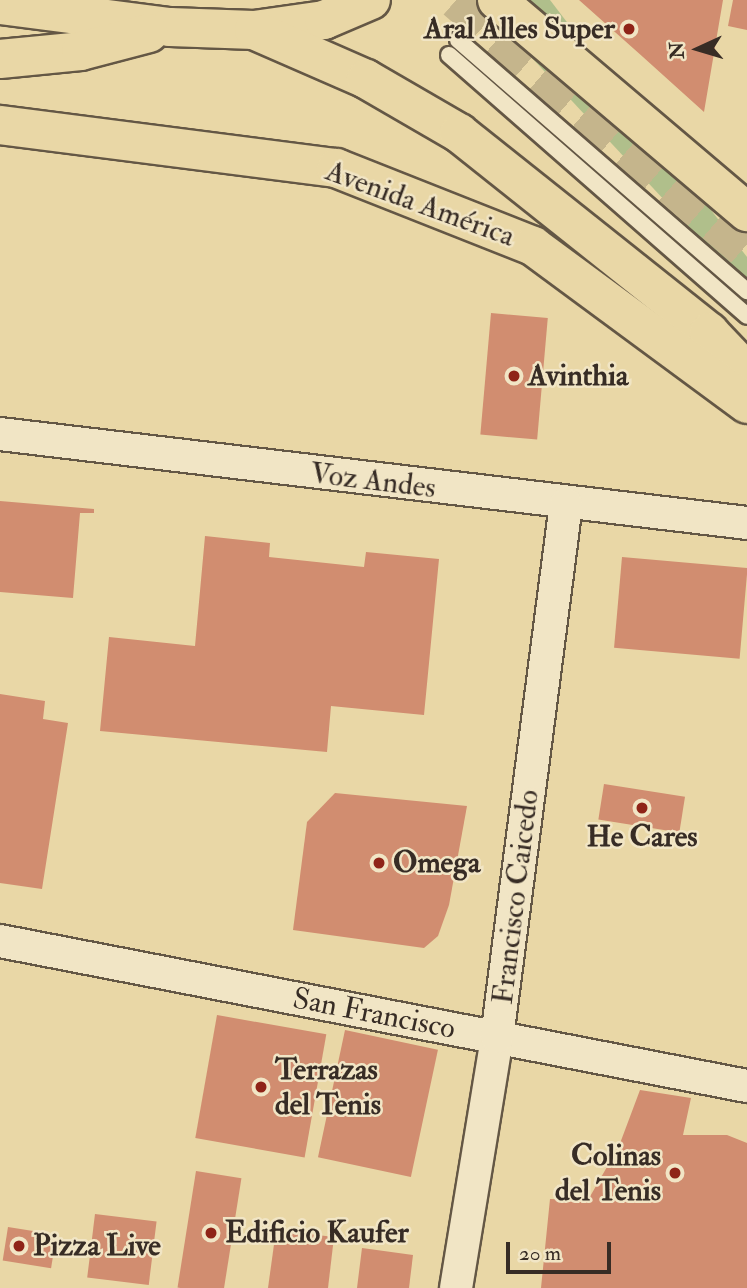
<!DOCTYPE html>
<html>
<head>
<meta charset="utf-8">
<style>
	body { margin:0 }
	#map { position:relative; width:747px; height:1288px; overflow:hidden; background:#e9d7a6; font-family:"IM FELL Double Pica",serif }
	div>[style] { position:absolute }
	.green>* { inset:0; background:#b0bf8b }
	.building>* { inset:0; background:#d18d70; transform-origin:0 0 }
	.primary-tunnel>* { height:38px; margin-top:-19px; transform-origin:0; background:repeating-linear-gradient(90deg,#c5b58c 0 38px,transparent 0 57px) }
	.roads { filter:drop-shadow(2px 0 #645745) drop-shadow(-2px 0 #645745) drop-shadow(0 2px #645745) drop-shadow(0 -2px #645745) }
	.service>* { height:16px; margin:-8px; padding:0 8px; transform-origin:8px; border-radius:8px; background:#f1e5c5 }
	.minor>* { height:32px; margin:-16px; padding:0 16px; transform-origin:16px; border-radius:16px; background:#f1e5c5 }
	.primary>* { height:38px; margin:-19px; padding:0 19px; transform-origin:19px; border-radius:19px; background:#e9d7a6 }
	.dots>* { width:19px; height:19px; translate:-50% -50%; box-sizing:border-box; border:4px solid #f1e5c5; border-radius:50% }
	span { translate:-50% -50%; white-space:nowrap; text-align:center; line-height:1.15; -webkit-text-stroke:5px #f1e5c5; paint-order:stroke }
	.poi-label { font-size:30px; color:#372c25; font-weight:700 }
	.right { translate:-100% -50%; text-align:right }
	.left { translate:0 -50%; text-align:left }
	.street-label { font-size:30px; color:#372c25 }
	.north { position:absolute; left:663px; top:14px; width:70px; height:70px; -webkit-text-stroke:5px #f1e5c5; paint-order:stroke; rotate:266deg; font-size:19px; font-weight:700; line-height:28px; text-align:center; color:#372c25 }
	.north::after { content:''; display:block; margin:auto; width:24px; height:32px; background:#372c25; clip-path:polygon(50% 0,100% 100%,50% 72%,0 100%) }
	.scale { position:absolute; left:506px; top:1242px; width:105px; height:32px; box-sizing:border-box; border:4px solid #372c25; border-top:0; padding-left:9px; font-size:21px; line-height:24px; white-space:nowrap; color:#372c25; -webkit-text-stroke:5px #f1e5c5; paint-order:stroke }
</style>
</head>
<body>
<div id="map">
	<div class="green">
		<div style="clip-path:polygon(478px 0,550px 0,747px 257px,747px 289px)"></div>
	</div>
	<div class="building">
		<div style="clip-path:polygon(579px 0,723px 0,704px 112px,643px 57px)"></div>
		<div style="clip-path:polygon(733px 0,747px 0,747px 30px,728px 26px)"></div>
		<div style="left:491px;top:313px;width:57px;height:122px;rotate:5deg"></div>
		<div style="clip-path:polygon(0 501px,94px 509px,94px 513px,80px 513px,73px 598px,0 592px)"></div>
		<div style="clip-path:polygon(205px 536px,270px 543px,269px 557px,364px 567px,366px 552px,439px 559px,424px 715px,331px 706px,327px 752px,100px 731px,109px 637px,195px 646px)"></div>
		<div style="left:622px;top:557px;width:126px;height:91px;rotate:5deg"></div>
		<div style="clip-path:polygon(0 694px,45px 701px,43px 719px,68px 723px,42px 889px,0 883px)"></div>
		<div style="left:604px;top:784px;width:82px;height:36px;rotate:9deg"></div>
		<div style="clip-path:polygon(335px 793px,467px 806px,449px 905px,438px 936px,424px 948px,293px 930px,307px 822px)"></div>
		<div style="left:217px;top:1015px;width:111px;height:125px;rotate:10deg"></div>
		<div style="left:345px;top:1030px;width:95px;height:130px;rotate:12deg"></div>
		<div style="clip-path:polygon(640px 1090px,691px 1098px,683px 1135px,727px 1135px,747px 1143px,747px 1288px,541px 1288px,550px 1199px,588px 1200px,619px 1146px)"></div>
		<div style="left:196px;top:1171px;width:46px;height:118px;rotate:9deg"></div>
		<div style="left:95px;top:1214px;width:62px;height:64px;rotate:7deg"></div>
		<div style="left:8px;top:1227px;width:49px;height:34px;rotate:9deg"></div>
		<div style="clip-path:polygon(276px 1230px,334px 1237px,328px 1288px,268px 1288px)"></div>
		<div style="clip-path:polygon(362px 1248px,413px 1255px,409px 1288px,357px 1288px)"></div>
	</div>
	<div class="primary-tunnel">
		<div style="left:456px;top:0;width:384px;rotate:40.8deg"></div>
	</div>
	<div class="roads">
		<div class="service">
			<div style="left:458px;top:40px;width:383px;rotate:41deg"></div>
			<div style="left:449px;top:55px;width:396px;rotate:41.2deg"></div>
		</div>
		<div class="minor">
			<div style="left:0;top:434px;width:752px;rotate:6.79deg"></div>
			<div style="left:0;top:941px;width:761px;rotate:10.99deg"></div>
			<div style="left:456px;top:1288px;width:254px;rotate:-80.7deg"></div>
			<div style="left:497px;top:1037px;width:537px;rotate:-82.62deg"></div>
		</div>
		<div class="primary">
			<div style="left:497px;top:0;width:328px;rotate:40.3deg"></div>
			<div style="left:0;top:5px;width:171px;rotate:7.4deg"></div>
			<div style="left:170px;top:27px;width:84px;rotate:2deg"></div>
			<div style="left:254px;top:30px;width:71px;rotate:-8.1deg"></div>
			<div style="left:324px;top:20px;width:51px;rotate:-23.1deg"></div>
			<div style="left:254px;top:30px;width:122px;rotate:23.6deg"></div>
			<div style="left:366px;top:79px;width:108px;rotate:30.1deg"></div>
			<div style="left:459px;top:133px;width:320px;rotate:38.5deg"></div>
			<div style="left:709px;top:332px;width:55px;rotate:46.5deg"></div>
			<div style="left:0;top:59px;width:81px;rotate:-5.6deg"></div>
			<div style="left:81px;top:51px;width:70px;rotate:-14.8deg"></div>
			<div style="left:0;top:125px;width:339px;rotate:7.3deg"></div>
			<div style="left:336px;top:168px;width:212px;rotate:21.6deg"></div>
			<div style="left:533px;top:246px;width:266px;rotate:36.4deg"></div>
		</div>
	</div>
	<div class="dots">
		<div style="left:629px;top:29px;background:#8f2418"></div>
		<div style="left:514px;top:376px;background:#8f2418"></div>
		<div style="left:642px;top:808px;background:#8f2418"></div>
		<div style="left:379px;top:863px;background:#8f2418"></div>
		<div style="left:261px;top:1087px;background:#8f2418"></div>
		<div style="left:675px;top:1173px;background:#8f2418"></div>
		<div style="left:211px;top:1233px;background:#8f2418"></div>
		<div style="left:19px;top:1246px;background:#8f2418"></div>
	</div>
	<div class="poi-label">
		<span class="right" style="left:615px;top:29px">Aral Alles Super</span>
		<span class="left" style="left:528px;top:376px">Avinthia</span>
		<span style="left:642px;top:837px">He Cares</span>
		<span class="left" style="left:393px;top:863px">Omega</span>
		<span class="left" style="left:275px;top:1087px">Terrazas<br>del Tenis</span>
		<span class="right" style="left:661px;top:1173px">Colinas<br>del Tenis</span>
		<span class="left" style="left:225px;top:1233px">Edificio Kaufer</span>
		<span class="left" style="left:33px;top:1246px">Pizza Live</span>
	</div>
	<div class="street-label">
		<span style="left:420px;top:204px;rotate:20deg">Avenida América</span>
		<span style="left:373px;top:481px;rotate:7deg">Voz Andes</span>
		<span style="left:516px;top:897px;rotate:-83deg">Francisco Caicedo</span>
		<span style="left:374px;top:1014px;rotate:11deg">San Francisco</span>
	</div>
	<div class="north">N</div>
	<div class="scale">20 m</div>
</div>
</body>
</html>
